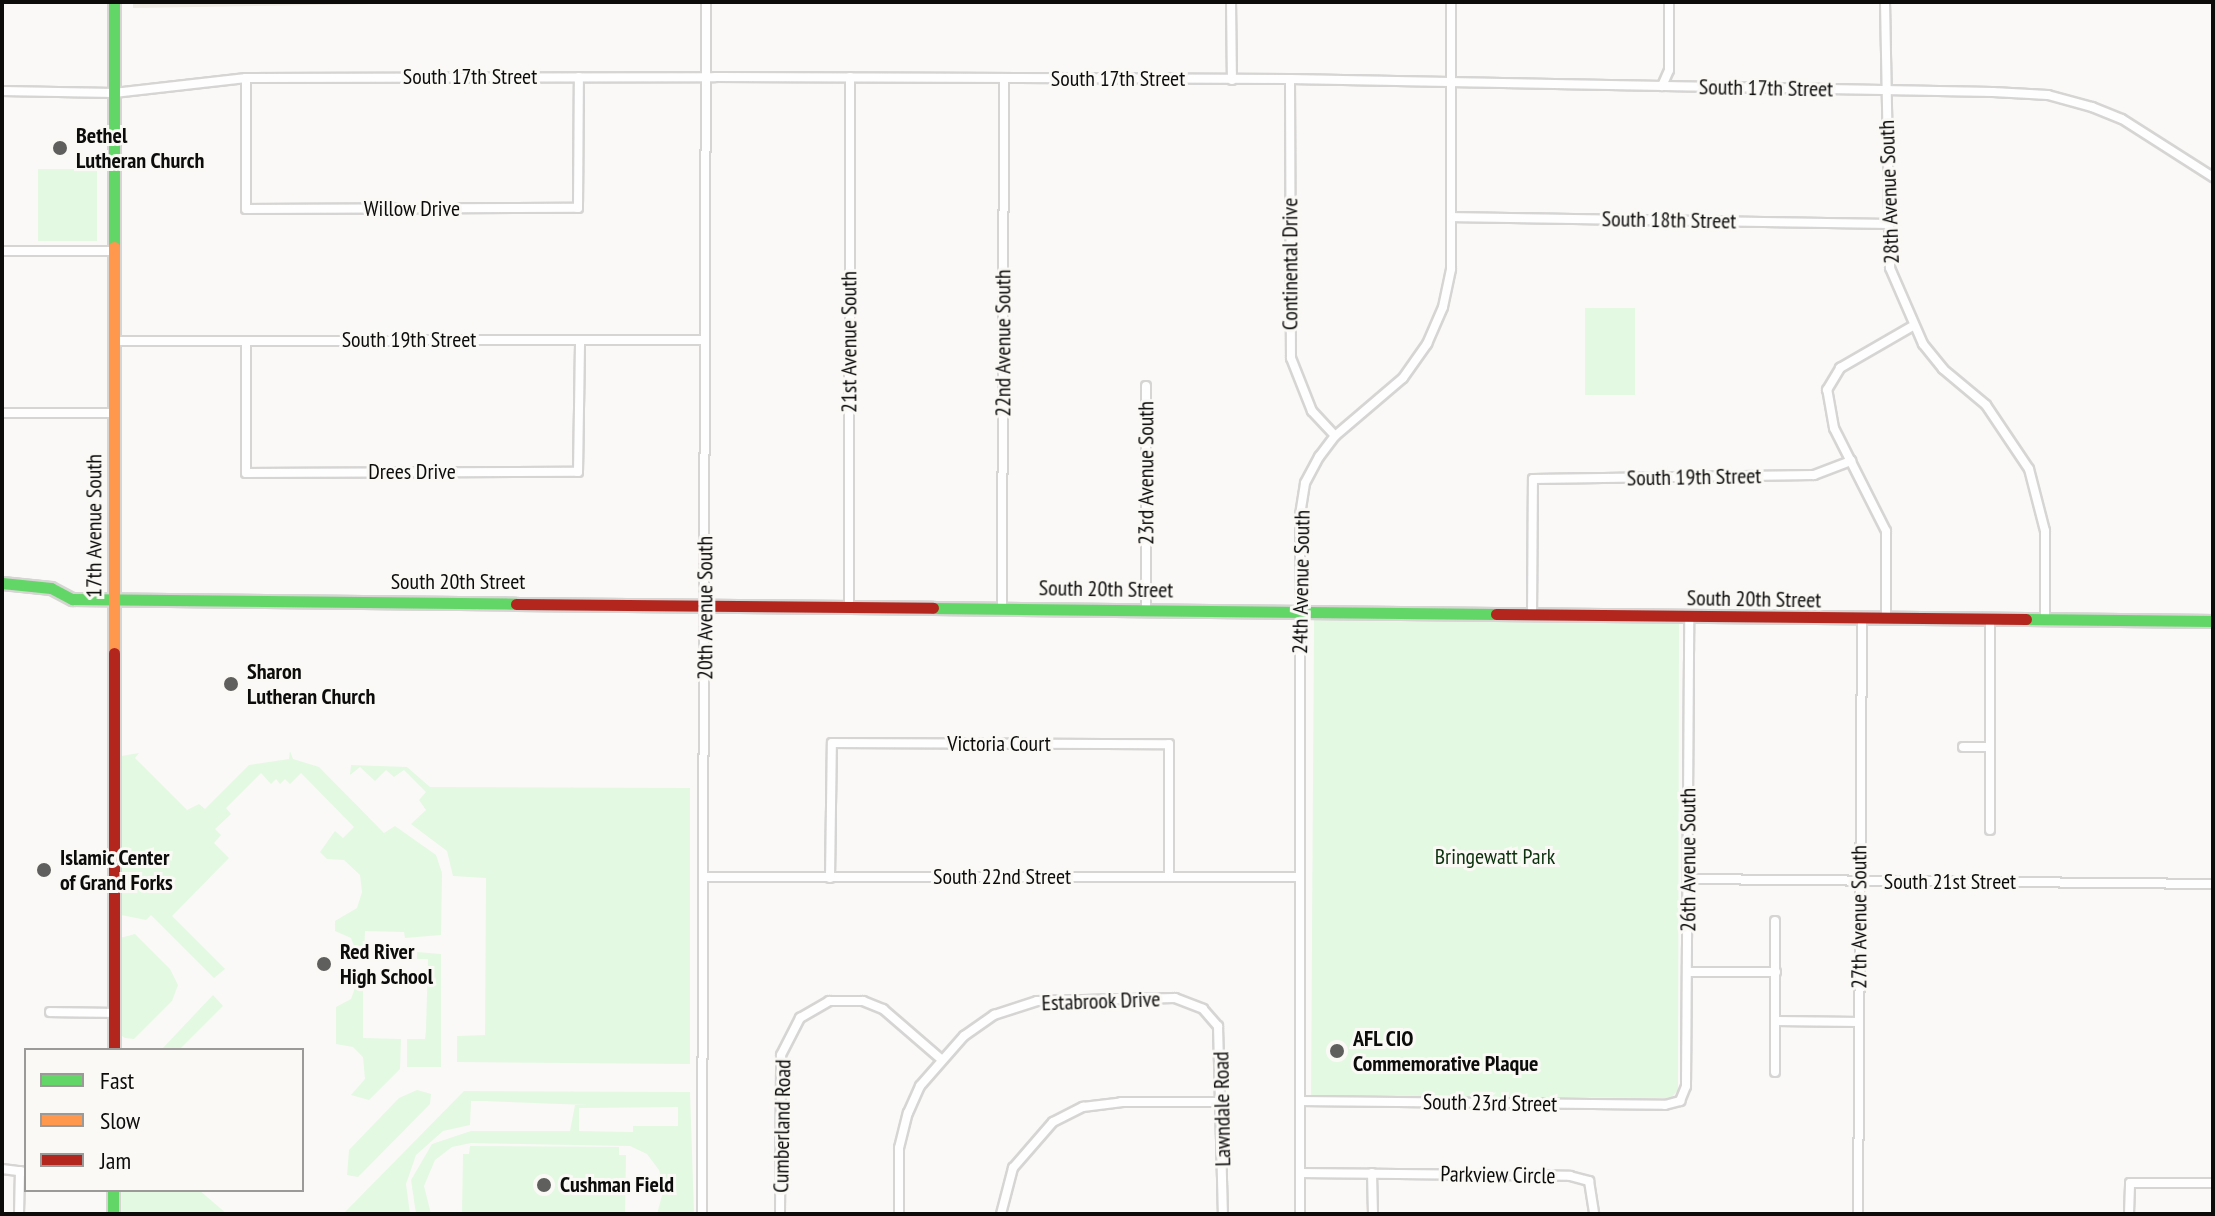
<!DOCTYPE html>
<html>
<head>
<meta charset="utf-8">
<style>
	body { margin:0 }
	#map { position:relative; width:2215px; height:1216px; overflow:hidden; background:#faf9f7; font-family:"PT Sans Narrow",sans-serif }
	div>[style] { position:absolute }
	.built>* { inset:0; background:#ede9e3 }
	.green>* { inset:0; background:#e3f9e2; transform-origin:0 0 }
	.roads { filter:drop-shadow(2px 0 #d6d5d4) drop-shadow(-2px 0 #d6d5d4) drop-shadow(0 2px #d6d5d4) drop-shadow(0 -2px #d6d5d4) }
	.street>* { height:8px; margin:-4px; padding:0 4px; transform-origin:4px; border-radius:4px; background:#fefefe }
	.fast>* { height:11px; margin:-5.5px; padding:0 5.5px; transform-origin:5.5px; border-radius:5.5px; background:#63d668 }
	.slow>* { height:11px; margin:-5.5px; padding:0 5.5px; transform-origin:5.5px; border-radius:5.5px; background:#ff974d }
	.jam>* { height:11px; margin:-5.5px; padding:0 5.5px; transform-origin:5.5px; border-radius:5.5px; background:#b3261e }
	.dots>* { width:22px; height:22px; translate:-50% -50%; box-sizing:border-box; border:4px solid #fbf9f6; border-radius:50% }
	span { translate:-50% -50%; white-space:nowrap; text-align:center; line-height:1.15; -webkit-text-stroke:6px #fbf9f6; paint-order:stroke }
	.street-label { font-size:22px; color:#0c0c0b }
	.poi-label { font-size:22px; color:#0c0c0b; font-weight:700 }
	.left { translate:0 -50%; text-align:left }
	.park-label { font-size:22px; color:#0b320d }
	.frame { position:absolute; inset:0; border:4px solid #0c0c0b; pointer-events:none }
	.legend { position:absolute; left:24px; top:1048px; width:280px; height:144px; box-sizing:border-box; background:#fbf9f6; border:2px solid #9b9a98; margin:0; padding:10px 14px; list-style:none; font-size:24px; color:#0c0c0b }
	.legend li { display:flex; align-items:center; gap:16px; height:40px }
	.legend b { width:40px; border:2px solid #9b9a98 }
</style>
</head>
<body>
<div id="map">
	<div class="built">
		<div style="clip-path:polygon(133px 2px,488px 2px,133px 8px)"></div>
	</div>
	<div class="green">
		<div style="left:38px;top:169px;width:59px;height:72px"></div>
		<div style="left:1585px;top:308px;width:50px;height:87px"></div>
		<div style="clip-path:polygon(1314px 620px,1679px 623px,1678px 1090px,1671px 1098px,1311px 1096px)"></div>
		<div style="clip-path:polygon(290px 751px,293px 759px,319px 767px,384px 833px,395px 826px,436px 855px,442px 873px,441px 935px,405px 938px,404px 932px,365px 931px,364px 954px,357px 954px,351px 938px,335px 931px,335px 921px,357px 908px,362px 892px,360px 875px,344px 860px,327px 859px,320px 852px,335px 831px,343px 838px,354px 827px,301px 773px,290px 784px,285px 779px,280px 784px,276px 779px,271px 784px,261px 773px,226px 808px,231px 814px,215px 829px,221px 835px,214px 843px,229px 858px,172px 916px,225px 969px,214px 978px,151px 915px,146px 920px,121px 915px,121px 756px,139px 753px,135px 758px,187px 810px,199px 804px,205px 809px,249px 765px,289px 759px)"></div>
		<div style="clip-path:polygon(351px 765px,407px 767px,430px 787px,690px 788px,690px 1064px,457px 1062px,457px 1036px,485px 1035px,486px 878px,453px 876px,447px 851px,411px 824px,426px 810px,419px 800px,426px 792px,404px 770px,394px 777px,386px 770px,375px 781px,360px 767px,350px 775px)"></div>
		<div style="clip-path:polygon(135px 934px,170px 969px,178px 985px,172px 1001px,134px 1039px,125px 1038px,120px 1035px,120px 938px)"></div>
		<div style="clip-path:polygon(417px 952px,441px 954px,441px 1067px,407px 1067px,407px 1039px,425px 1039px,426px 1030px,428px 959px,417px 959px)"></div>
		<div style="clip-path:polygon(357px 982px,363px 982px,363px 1038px,401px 1039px,400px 1069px,369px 1100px,351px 1095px,365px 1079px,363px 1057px,353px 1047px,336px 1044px,336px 1007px,351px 999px)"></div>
		<div style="clip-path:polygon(213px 995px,223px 1006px,179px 1050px,161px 1050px)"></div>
		<div style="clip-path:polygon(417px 1090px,431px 1094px,430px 1104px,358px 1177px,347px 1175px,349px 1150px,399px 1098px)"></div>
		<div style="clip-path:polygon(evenodd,464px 1091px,690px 1092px,694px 1214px,657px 1214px,664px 1188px,659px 1170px,647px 1154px,630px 1146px,471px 1143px,452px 1147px,435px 1160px,424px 1186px,431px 1214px,416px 1214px,411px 1180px,432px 1144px,471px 1131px,570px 1131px,575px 1105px,587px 1105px,484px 1101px,471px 1101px,470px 1125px,443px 1131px,416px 1155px,406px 1184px,410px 1214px,343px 1214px,464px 1091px,579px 1108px,678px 1107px,678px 1126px,633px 1126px,633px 1132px,579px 1131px,579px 1108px)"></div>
		<div style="clip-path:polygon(470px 1146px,619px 1147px,619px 1155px,626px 1155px,625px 1214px,462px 1214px,463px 1154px,469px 1154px)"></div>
		<div style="clip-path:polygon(120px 1190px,199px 1190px,227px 1214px,120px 1214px)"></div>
	</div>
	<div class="roads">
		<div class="street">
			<div style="left:1231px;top:2px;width:78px;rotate:89.3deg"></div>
			<div style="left:1885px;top:2px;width:266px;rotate:88.9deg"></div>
			<div style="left:1890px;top:268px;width:83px;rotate:66.5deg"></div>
			<div style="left:1923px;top:344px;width:32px;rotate:51deg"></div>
			<div style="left:1943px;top:369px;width:56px;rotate:39.9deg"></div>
			<div style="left:1986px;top:405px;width:77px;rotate:56.1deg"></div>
			<div style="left:2029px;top:469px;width:64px;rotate:75.5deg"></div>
			<div style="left:2045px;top:531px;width:89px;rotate:90deg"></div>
			<div style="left:246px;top:78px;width:131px;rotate:90deg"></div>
			<div style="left:246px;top:209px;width:332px;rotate:-0.2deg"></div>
			<div style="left:578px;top:208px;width:131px;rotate:-89.6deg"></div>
			<div style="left:1290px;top:79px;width:279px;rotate:89.8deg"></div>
			<div style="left:1291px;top:358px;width:57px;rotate:68.4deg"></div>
			<div style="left:1312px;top:411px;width:34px;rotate:47deg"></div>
			<div style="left:1662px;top:86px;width:17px;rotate:-66deg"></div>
			<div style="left:1669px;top:70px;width:68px;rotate:-90deg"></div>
			<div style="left:2px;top:91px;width:112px;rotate:1deg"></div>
			<div style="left:114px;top:93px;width:133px;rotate:-6.5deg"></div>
			<div style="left:246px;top:78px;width:469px;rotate:-0.1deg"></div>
			<div style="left:715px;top:77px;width:575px;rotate:0.2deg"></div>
			<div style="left:1290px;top:79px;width:703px;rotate:1.06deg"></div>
			<div style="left:1993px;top:92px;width:55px;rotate:3.1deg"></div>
			<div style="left:2048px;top:95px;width:46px;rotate:15.3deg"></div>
			<div style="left:2092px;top:107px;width:32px;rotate:22deg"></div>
			<div style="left:2122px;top:119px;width:108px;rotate:32.5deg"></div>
			<div style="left:1451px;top:217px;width:435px;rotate:0.9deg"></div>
			<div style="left:2px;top:251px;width:112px"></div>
			<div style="left:114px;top:341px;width:590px;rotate:-0.1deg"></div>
			<div style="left:246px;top:341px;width:132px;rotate:90deg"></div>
			<div style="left:246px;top:473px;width:332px;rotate:-0.2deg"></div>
			<div style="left:578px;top:472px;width:132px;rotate:-89.1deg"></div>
			<div style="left:2px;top:413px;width:112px"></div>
			<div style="left:849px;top:606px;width:529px;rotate:-89.89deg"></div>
			<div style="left:1002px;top:607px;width:528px;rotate:-89.78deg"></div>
			<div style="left:1146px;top:609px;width:223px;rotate:-90deg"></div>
			<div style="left:1532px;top:616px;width:137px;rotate:-89.6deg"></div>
			<div style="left:1533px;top:479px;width:281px;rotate:-0.8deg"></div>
			<div style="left:1814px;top:475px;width:40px;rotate:-21deg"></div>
			<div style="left:1886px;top:619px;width:88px;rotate:-90deg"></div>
			<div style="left:1886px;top:531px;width:115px;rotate:-116.8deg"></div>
			<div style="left:1834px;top:428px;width:39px;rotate:-100deg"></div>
			<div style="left:1827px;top:390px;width:26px;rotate:-59deg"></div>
			<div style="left:1840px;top:368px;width:82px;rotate:-30deg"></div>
			<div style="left:1990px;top:620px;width:210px;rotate:90deg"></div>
			<div style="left:1963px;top:747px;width:26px"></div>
			<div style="left:703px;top:877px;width:597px"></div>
			<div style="left:830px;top:878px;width:135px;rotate:-89.2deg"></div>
			<div style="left:832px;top:743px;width:337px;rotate:0.2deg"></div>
			<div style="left:1169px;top:744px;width:132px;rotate:90deg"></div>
			<div style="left:1687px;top:879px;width:526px;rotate:0.54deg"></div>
			<div style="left:1687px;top:972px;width:89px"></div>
			<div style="left:50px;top:1012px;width:64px;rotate:0.9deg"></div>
			<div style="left:1777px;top:1021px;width:82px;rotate:0.7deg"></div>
			<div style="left:1775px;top:1072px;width:151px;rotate:-90deg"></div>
			<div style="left:1300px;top:1101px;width:365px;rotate:0.6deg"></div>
			<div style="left:1665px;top:1105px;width:16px;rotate:-15deg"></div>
			<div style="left:1680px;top:1101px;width:16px;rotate:-68deg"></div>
			<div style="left:1686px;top:1086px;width:468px;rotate:-89.6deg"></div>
			<div style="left:2px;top:1169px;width:24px;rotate:7deg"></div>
			<div style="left:1300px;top:1173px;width:270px;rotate:0.6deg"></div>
			<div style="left:1570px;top:1176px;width:20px;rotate:15deg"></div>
			<div style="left:1589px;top:1181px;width:33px;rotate:81deg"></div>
			<div style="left:1372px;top:1173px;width:41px;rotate:88.6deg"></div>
			<div style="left:19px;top:1214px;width:43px;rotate:-88.7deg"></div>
			<div style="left:702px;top:1214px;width:1212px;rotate:-89.81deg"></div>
			<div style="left:780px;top:1214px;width:159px;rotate:-89.6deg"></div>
			<div style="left:781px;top:1055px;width:42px;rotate:-62.8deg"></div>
			<div style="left:800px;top:1018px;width:34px;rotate:-30deg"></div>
			<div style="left:829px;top:1001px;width:34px"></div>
			<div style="left:863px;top:1001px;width:22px;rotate:22deg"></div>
			<div style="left:883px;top:1009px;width:78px;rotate:40.8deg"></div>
			<div style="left:899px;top:1214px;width:66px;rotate:-90deg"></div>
			<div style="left:899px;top:1148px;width:36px;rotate:-76deg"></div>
			<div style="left:908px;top:1113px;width:30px;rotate:-66deg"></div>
			<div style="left:920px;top:1086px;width:67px;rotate:-48.7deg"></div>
			<div style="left:964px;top:1036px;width:37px;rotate:-35deg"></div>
			<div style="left:994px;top:1015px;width:45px;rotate:-18deg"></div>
			<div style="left:1037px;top:1001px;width:138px;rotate:-1.2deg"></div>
			<div style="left:1175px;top:998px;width:30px;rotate:21deg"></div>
			<div style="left:1203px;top:1009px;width:23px;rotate:49deg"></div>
			<div style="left:1218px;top:1026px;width:188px;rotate:88.5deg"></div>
			<div style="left:1001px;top:1214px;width:48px;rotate:-75.4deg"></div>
			<div style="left:1013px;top:1168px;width:61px;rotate:-49deg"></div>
			<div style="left:1053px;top:1122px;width:34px;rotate:-27deg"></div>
			<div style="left:1083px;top:1107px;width:38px;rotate:-7deg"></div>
			<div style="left:1121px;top:1102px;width:101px"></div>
			<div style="left:1300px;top:1214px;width:699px;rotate:-90deg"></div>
			<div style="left:1300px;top:515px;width:32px;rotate:-81deg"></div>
			<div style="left:1305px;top:483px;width:30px;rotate:-62deg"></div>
			<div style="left:1319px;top:457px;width:26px;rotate:-53deg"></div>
			<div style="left:1335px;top:436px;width:89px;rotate:-40.5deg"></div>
			<div style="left:1403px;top:378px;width:42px;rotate:-54.8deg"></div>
			<div style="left:1427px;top:344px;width:40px;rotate:-66.6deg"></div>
			<div style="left:1443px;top:307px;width:39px;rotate:-78deg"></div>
			<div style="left:1451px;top:269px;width:267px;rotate:-90deg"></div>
			<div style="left:1858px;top:1214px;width:594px;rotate:-89.61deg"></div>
			<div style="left:2129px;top:1214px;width:31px;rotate:-88deg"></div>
			<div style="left:2130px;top:1183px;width:83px"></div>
		</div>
		<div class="fast">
			<div style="left:114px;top:2px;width:245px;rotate:90deg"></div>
			<div style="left:2px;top:583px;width:49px;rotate:5.8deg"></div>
			<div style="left:51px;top:588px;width:24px;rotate:28deg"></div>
			<div style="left:72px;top:599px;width:444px;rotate:0.6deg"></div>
			<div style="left:933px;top:608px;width:563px;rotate:0.61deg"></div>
			<div style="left:2026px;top:619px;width:187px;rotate:0.6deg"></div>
			<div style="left:113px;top:1190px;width:24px;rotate:90deg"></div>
		</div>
		<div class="slow">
			<div style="left:114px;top:247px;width:406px;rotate:90deg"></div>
		</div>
		<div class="jam">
			<div style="left:516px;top:604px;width:417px;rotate:0.5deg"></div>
			<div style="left:1496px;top:614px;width:530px;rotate:0.54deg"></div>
			<div style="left:114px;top:653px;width:397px;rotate:90deg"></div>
		</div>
	</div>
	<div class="dots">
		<div style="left:60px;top:148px;background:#5f5f5e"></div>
		<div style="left:231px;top:684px;background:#5f5f5e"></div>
		<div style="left:44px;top:870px;background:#5f5f5e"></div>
		<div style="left:324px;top:964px;background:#5f5f5e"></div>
		<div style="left:1337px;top:1051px;background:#5f5f5e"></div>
		<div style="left:544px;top:1185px;background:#5f5f5e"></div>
	</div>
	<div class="street-label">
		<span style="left:470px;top:77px">South 17th Street</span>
		<span style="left:1118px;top:79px">South 17th Street</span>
		<span style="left:1766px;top:88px;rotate:1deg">South 17th Street</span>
		<span style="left:1889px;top:192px;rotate:-92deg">28th Avenue South</span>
		<span style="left:412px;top:209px">Willow Drive</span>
		<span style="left:1669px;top:220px;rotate:1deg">South 18th Street</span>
		<span style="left:1290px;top:264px;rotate:-90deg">Continental Drive</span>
		<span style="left:409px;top:340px">South 19th Street</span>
		<span style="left:849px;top:342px;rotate:-90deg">21st Avenue South</span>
		<span style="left:1003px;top:343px;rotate:-90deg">22nd Avenue South</span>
		<span style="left:412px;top:472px">Drees Drive</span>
		<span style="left:1146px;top:473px;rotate:-90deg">23rd Avenue South</span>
		<span style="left:1694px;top:477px;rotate:-1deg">South 19th Street</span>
		<span style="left:94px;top:526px;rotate:-90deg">17th Avenue South</span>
		<span style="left:458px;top:582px">South 20th Street</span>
		<span style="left:1301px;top:582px;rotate:-89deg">24th Avenue South</span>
		<span style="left:1106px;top:589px;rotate:1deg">South 20th Street</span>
		<span style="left:1754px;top:599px;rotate:1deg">South 20th Street</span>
		<span style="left:705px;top:608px;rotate:-90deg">20th Avenue South</span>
		<span style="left:999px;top:744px">Victoria Court</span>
		<span style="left:1688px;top:860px;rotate:-90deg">26th Avenue South</span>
		<span style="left:1002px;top:877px">South 22nd Street</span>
		<span style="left:1950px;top:882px">South 21st Street</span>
		<span style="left:1859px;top:917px;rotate:-90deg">27th Avenue South</span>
		<span style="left:1101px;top:1001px;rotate:-2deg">Estabrook Drive</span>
		<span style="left:1490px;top:1103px;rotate:1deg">South 23rd Street</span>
		<span style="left:1222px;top:1109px;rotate:-91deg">Lawndale Road</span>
		<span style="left:782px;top:1126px;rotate:-89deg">Cumberland Road</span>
		<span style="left:1498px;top:1175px;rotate:1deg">Parkview Circle</span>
	</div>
	<div class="poi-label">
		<span class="left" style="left:76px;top:148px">Bethel<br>Lutheran Church</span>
		<span class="left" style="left:247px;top:684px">Sharon<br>Lutheran Church</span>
		<span class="left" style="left:60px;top:870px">Islamic Center<br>of Grand Forks</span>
		<span class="left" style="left:340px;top:964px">Red River<br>High School</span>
		<span class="left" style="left:1353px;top:1051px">AFL CIO<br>Commemorative Plaque</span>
		<span class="left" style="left:560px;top:1185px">Cushman Field</span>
	</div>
	<div class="park-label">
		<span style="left:1495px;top:857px">Bringewatt Park</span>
	</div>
	<div class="frame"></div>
	<ul class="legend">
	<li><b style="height:10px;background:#63d668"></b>Fast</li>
	<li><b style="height:10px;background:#ff974d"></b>Slow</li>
	<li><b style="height:10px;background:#b3261e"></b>Jam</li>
	</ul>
</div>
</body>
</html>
